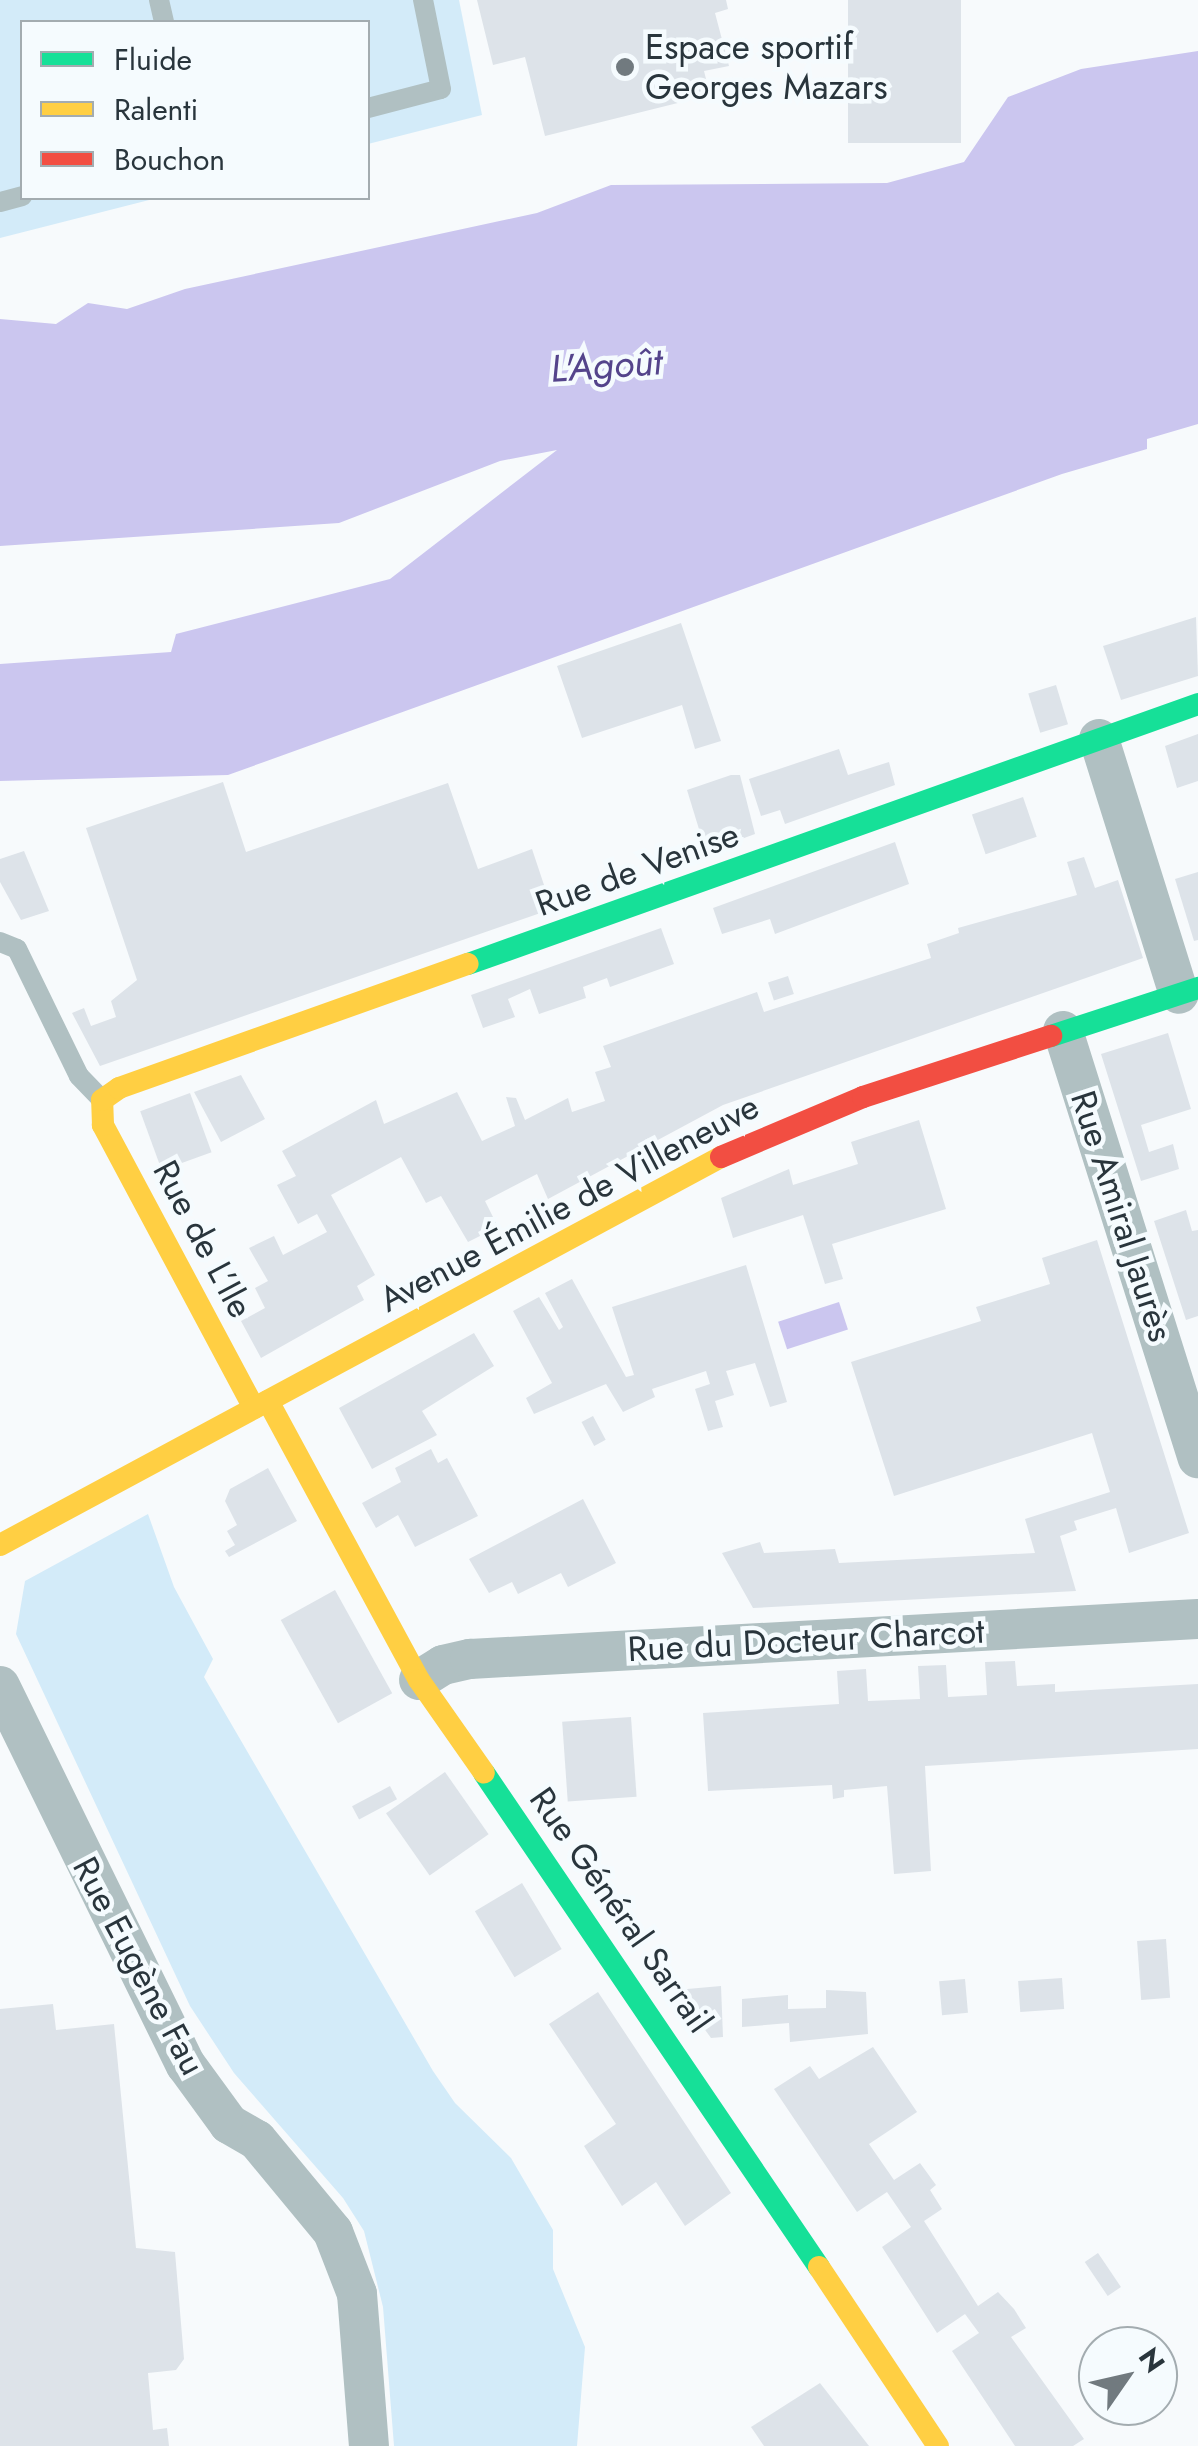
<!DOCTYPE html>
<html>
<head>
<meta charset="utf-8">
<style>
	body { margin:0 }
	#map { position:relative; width:1198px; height:2446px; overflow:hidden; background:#f7fafc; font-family:Jost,sans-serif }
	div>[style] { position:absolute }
	.green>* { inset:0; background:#d3ebf9 }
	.water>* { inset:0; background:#cbc6ef; transform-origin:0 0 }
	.building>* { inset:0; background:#dde3e9; transform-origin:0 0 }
	.lane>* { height:20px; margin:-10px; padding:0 10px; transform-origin:10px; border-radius:10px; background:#b0c0c2 }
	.street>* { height:40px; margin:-20px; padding:0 20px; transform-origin:20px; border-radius:20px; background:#b0c0c2 }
	.fast>* { height:22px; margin:-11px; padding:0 11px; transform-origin:11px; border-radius:11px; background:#16e098 }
	.slow>* { height:22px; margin:-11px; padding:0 11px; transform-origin:11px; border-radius:11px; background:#ffcf43 }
	.jam>* { height:22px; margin:-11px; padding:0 11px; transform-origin:11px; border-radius:11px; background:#f24e42 }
	.dots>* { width:28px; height:28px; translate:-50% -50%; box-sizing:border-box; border:5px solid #f5fbfe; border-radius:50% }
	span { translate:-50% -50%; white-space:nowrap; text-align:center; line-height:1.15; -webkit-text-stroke:9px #f5fbfe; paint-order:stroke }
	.poi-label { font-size:35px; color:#29353c }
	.left { translate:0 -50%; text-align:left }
	.street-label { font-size:35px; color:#29353c }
	.water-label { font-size:38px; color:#54448b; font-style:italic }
	.legend { position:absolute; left:20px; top:20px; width:350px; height:180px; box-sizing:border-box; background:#f5fbfe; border:2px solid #a3acb0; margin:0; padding:12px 18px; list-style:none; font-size:30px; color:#29353c }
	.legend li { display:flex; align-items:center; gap:20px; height:50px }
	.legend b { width:50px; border:2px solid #a3acb0 }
	.north { position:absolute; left:1078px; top:2326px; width:100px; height:100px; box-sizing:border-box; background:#f5fbfe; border:2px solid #a3acb0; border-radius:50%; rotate:56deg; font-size:28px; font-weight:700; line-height:40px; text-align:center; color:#29353c }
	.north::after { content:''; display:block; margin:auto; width:35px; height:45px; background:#717a7f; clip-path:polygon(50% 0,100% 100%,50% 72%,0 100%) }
</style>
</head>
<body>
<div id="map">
	<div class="green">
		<div style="clip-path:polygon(0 0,459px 0,482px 115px,368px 144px,368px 22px,22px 22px,22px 198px,157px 198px,0 238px)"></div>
		<div style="clip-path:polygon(148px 1514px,174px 1587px,213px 1659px,204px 1677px,433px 2071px,455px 2103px,511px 2158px,553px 2230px,553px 2269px,585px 2347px,577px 2446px,394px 2446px,383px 2307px,364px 2231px,343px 2198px,234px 2073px,190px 2006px,16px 1634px,25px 1581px)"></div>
	</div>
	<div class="water">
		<div style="clip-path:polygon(1198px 51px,1198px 424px,1147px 439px,1147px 449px,1062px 474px,228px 775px,0 781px,0 664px,171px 652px,176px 634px,390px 579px,557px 450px,500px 461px,339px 523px,0 546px,0 319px,56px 324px,88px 303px,127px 309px,185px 289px,537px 213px,611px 185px,887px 183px,964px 162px,1008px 97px,1081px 69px)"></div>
		<div style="left:839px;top:1302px;width:29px;height:64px;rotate:72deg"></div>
	</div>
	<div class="building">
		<div style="clip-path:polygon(477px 0,726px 0,728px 9px,715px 13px,729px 66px,704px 71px,710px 95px,545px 136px,525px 57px,493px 65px)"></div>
		<div style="left:848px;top:0;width:113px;height:143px"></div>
		<div style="clip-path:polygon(1196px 617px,1198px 676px,1121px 700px,1103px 646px)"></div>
		<div style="clip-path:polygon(681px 623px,721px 741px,695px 749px,682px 705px,582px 738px,557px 666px)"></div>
		<div style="left:1056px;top:685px;width:41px;height:29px;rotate:73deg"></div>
		<div style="clip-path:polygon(1198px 734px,1198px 781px,1177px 788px,1165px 746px)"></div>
		<div style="clip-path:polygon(839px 749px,848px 775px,889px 762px,895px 785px,785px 824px,780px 810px,761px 816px,749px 779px)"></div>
		<div style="clip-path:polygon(731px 775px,740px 775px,755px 834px,706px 852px,687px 790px)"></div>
		<div style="clip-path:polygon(223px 782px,246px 852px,448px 783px,478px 869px,532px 849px,552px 909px,100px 1066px,72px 1013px,84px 1008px,91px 1026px,116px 1017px,111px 1001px,137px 980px,86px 828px)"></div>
		<div style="left:1023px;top:797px;width:42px;height:54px;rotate:71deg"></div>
		<div style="clip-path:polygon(895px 842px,909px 884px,775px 934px,770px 919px,722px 934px,713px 908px)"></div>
		<div style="clip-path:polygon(24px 851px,49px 911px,21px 920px,0 882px,0 859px)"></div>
		<div style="clip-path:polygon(1084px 857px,1095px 888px,1118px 880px,1143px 958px,723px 1105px,548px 1199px,537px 1174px,485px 1201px,498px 1227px,468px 1242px,441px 1196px,426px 1203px,401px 1157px,331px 1195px,375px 1275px,357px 1286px,364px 1300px,261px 1358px,241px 1321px,265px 1308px,255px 1288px,268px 1281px,249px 1248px,274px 1236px,283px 1255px,327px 1232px,317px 1214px,298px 1224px,277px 1185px,296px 1176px,282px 1151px,376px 1100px,384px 1124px,457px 1092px,482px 1141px,515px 1126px,506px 1097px,516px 1098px,525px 1120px,568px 1098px,572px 1112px,605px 1101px,595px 1072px,611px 1067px,603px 1046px,757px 992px,764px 1012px,931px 958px,927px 944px,959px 933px,958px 928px,1077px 895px,1067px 862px)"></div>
		<div style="clip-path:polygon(1198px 872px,1198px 940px,1194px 941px,1175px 879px)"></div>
		<div style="clip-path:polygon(661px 928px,674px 964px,610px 987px,607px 978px,583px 987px,586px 998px,539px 1014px,530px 989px,508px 999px,515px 1017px,483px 1028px,471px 995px)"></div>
		<div style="left:788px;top:976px;width:19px;height:21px;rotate:72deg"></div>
		<div style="clip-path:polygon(1168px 1033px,1191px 1109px,1141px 1125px,1149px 1152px,1173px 1144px,1179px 1169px,1141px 1181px,1101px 1054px)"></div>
		<div style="clip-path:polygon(241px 1075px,265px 1119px,221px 1142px,194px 1092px)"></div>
		<div style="left:190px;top:1093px;width:63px;height:53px;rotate:70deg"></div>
		<div style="clip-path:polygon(919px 1120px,946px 1209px,832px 1244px,843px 1279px,825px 1284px,803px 1215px,733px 1238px,721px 1198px,789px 1169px,793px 1185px,858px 1164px,851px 1142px)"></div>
		<div style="clip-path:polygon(1186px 1210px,1192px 1231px,1198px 1230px,1198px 1316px,1186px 1320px,1154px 1221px)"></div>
		<div style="clip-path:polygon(1097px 1240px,1189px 1533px,1129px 1553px,1116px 1508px,1074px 1521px,1077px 1530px,1060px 1536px,1076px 1591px,753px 1608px,722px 1553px,760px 1542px,764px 1553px,835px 1549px,839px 1563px,1035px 1553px,1025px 1519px,1110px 1492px,1092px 1433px,894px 1496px,851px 1362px,981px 1321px,976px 1307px,1050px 1284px,1042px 1258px)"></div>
		<div style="clip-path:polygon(746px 1265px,787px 1402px,770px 1407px,755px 1363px,726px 1371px,734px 1395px,715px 1401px,723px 1427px,708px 1431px,695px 1389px,710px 1384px,706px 1371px,652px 1389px,655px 1397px,623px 1412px,606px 1384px,534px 1414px,526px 1398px,552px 1383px,513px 1311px,539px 1297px,559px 1330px,563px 1327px,545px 1293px,572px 1279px,626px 1377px,634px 1375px,612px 1307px)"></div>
		<div style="clip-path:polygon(474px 1333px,494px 1366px,422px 1411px,437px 1435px,372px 1469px,339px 1408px)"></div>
		<div style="left:593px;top:1416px;width:27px;height:13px;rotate:62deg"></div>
		<div style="clip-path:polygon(431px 1449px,438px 1463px,447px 1458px,478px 1516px,415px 1547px,398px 1515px,376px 1528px,362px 1503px,401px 1482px,395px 1468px)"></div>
		<div style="clip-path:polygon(268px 1468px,297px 1521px,229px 1557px,225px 1551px,235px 1545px,227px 1531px,237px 1525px,225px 1501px,230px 1489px)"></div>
		<div style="clip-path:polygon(583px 1499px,616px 1563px,568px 1587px,561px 1573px,518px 1594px,512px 1582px,489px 1593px,469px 1559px)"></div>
		<div style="left:335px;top:1590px;width:118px;height:62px;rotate:61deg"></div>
		<div style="clip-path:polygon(1015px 1661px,1017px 1686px,1055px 1684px,1055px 1692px,1198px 1684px,1198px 1749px,925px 1766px,931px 1871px,894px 1874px,887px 1786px,844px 1790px,844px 1797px,833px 1799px,832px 1785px,708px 1791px,703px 1713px,839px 1704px,837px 1671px,866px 1669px,868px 1701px,920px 1699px,918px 1666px,946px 1665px,948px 1697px,987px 1695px,985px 1662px)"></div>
		<div style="left:631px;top:1717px;width:80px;height:69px;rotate:86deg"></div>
		<div style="left:445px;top:1772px;width:76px;height:72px;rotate:55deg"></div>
		<div style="left:390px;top:1786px;width:15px;height:43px;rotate:62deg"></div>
		<div style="left:522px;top:1883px;width:77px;height:55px;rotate:59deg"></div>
		<div style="left:1166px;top:1939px;width:59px;height:29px;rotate:86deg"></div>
		<div style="left:1062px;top:1978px;width:31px;height:44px;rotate:86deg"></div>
		<div style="left:965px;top:1979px;width:34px;height:26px;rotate:85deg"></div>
		<div style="clip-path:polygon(721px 1986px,723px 2037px,711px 2038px,676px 1990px)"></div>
		<div style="clip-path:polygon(826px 1990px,866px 1992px,868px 2034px,790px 2042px,789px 2023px,742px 2027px,742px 1999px,788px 1995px,788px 2009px,826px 2008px)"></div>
		<div style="clip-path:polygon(598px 1992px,731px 2193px,685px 2226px,656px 2182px,622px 2206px,584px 2146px,616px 2124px,549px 2024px)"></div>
		<div style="clip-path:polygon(53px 2004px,56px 2030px,114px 2024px,136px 2248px,175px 2252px,184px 2359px,176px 2370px,148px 2373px,153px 2430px,167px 2428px,169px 2446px,0 2446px,0 2009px)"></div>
		<div style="clip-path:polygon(873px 2047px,917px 2112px,869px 2144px,894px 2180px,920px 2163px,936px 2185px,930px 2190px,942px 2209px,924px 2221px,978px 2306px,998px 2292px,1014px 2309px,1026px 2328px,1011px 2337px,1084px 2439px,1073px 2446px,1015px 2446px,952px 2351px,979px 2333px,965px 2314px,937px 2333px,882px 2247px,911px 2227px,887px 2192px,857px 2212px,774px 2089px,810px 2066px,819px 2079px)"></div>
		<div style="left:1098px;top:2253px;width:41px;height:16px;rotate:56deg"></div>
		<div style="clip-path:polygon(820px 2383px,869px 2446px,764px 2446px,751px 2427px)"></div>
	</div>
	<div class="lane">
		<div style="left:159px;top:0;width:23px;rotate:77deg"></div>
		<div style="left:368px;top:108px;width:75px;rotate:-14.6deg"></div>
		<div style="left:441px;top:89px;width:91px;rotate:-101.4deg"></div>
		<div style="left:0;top:202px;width:23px;rotate:-15deg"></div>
		<div style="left:0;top:942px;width:18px;rotate:22deg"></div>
		<div style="left:17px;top:949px;width:141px;rotate:64deg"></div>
		<div style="left:79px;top:1076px;width:32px;rotate:46deg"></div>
	</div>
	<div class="street">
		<div style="left:1099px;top:739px;width:267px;rotate:72.6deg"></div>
		<div style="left:1063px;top:1031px;width:448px;rotate:72.5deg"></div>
		<div style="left:419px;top:1680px;width:28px;rotate:-32deg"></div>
		<div style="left:443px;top:1665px;width:28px;rotate:-13deg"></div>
		<div style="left:470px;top:1659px;width:729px;rotate:-3.14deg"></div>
		<div style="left:0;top:1686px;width:422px;rotate:63.9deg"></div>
		<div style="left:186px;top:2065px;width:73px;rotate:53.9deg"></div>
		<div style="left:229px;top:2124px;width:32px;rotate:30deg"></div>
		<div style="left:257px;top:2140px;width:119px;rotate:50.4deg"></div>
		<div style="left:333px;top:2232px;width:66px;rotate:68.8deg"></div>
		<div style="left:357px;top:2294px;width:152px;rotate:85.5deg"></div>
	</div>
	<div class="fast">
		<div style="left:468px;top:964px;width:775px;rotate:-19.6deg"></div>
		<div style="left:1051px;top:1036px;width:155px;rotate:-18.1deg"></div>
		<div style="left:484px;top:1773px;width:597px;rotate:55.86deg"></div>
	</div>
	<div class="slow">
		<div style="left:268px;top:1401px;width:317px;rotate:61.6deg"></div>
		<div style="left:419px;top:1680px;width:113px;rotate:55deg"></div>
		<div style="left:254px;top:1408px;width:321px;rotate:-118.1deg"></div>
		<div style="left:103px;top:1125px;width:25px;rotate:-92deg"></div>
		<div style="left:102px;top:1100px;width:21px;rotate:-35deg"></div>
		<div style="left:119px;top:1088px;width:370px;rotate:-19.6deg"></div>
		<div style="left:0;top:1545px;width:819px;rotate:-28.29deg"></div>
		<div style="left:819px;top:2267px;width:215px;rotate:56.4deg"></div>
	</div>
	<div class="jam">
		<div style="left:721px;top:1157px;width:154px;rotate:-22.9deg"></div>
		<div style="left:863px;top:1097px;width:198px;rotate:-18deg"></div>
	</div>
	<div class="dots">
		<div style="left:625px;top:67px;background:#717a7f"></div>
	</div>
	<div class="poi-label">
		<span class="left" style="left:645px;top:67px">Espace sportif<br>Georges Mazars</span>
	</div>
	<div class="street-label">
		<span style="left:637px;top:869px;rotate:-20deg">Rue de Venise</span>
		<span style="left:569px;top:1203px;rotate:-28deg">Avenue Émilie de Villeneuve</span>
		<span style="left:1122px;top:1216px;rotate:72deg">Rue Amiral Jaurès</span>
		<span style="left:203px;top:1239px;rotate:62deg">Rue de L’Ile</span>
		<span style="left:806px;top:1640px;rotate:-3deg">Rue du Docteur Charcot</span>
		<span style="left:621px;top:1910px;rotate:55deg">Rue Général Sarrail</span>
		<span style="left:139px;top:1966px;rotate:62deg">Rue Eugène Fau</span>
	</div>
	<div class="water-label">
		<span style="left:606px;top:365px;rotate:-4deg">L'Agoût</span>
	</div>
	<ul class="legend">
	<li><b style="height:12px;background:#16e098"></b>Fluide</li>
	<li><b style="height:12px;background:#ffcf43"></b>Ralenti</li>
	<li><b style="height:12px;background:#f24e42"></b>Bouchon</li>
	</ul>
	<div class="north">N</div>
</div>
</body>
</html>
